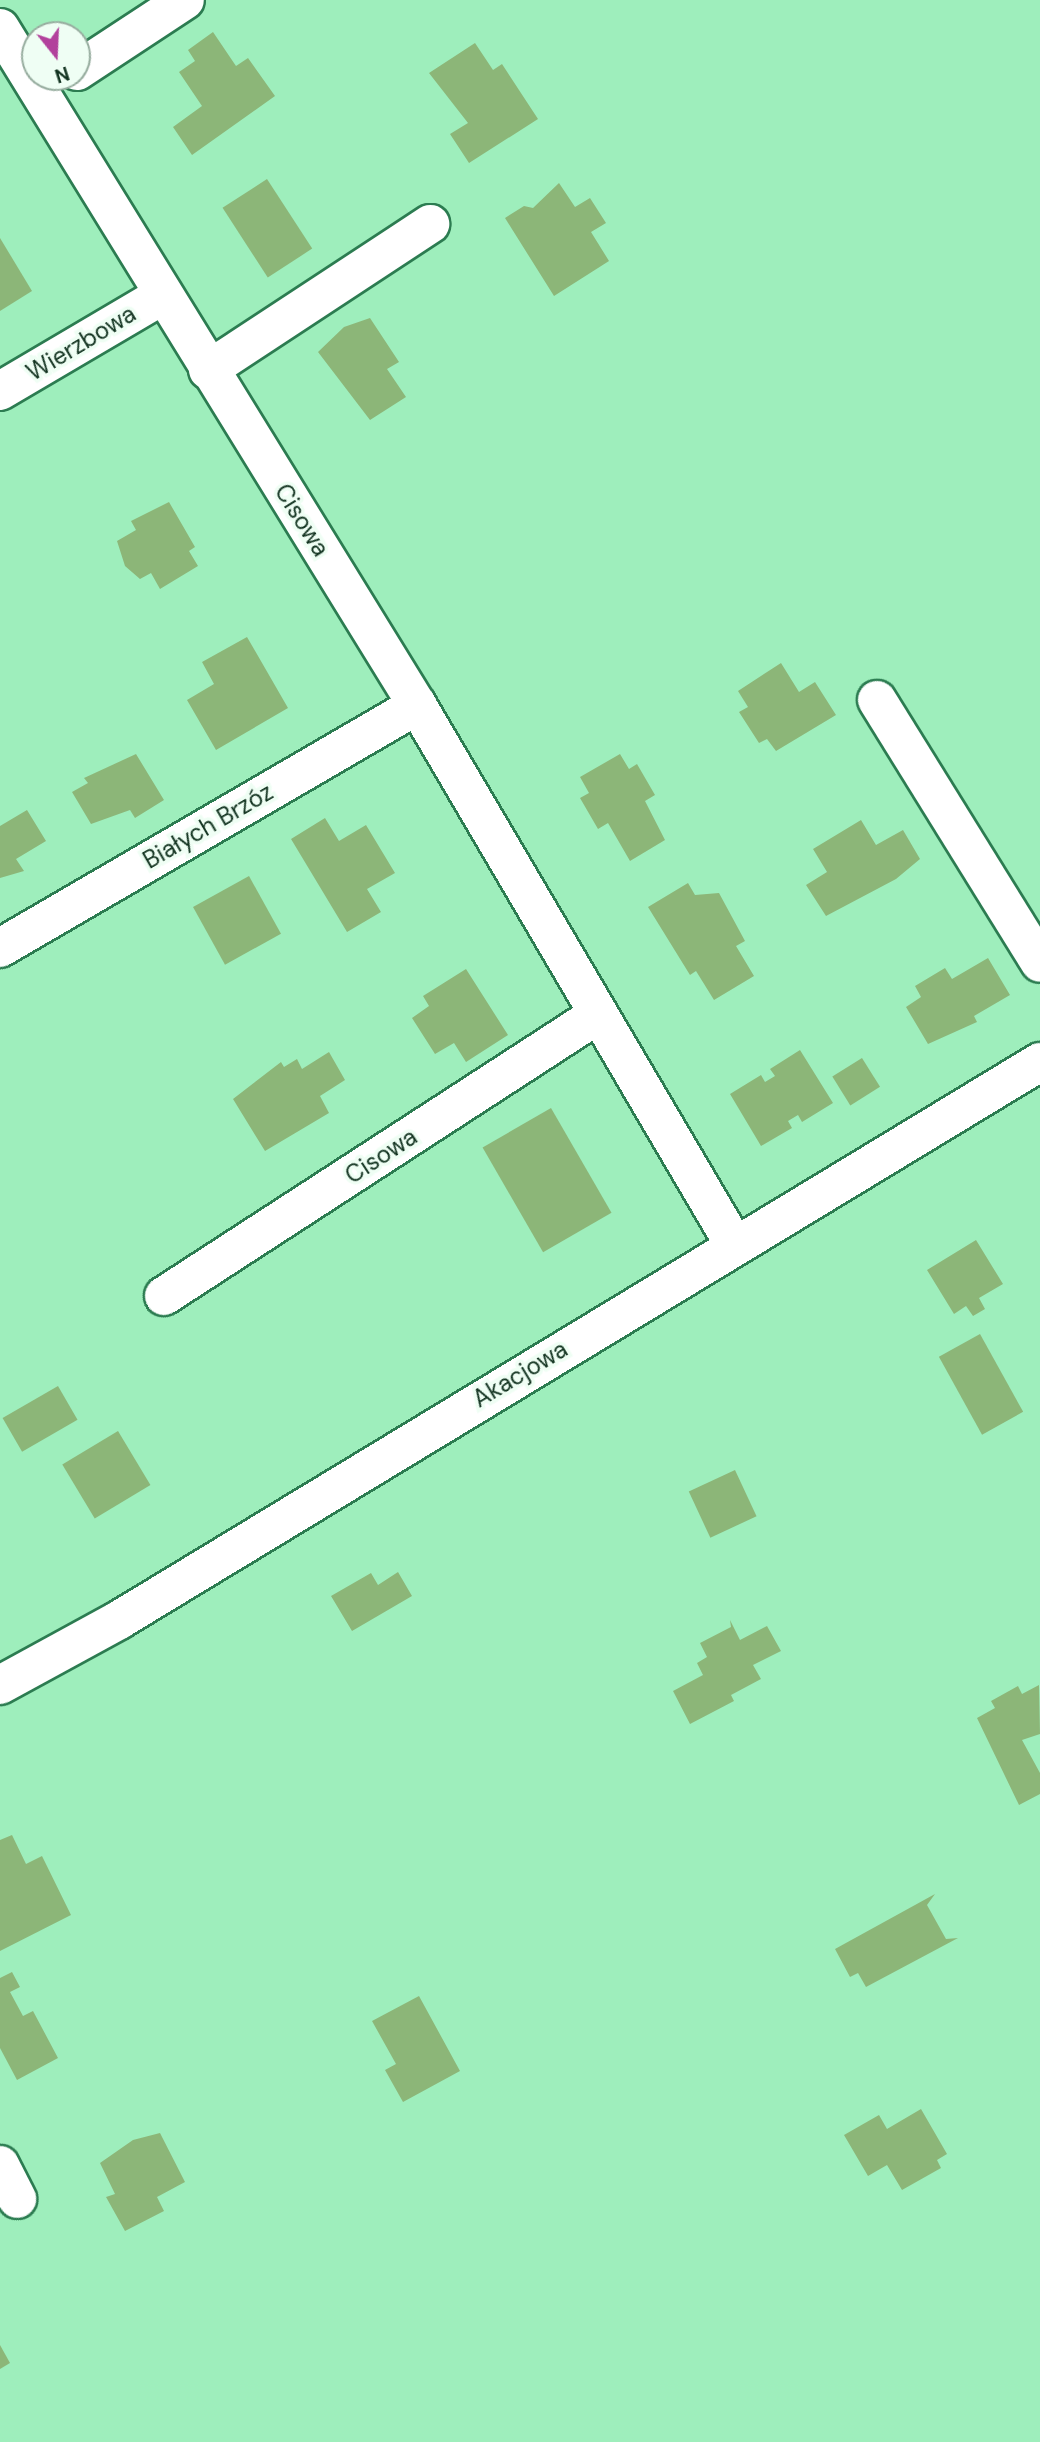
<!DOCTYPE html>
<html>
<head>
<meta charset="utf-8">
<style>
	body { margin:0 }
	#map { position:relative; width:1040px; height:2442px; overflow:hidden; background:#9eeebc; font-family:"DM Sans",sans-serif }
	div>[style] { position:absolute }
	.building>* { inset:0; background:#8cb678; transform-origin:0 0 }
	.roads { filter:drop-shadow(2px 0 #2c7c51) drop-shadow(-2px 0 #2c7c51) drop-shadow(0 2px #2c7c51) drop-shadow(0 -2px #2c7c51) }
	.minor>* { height:38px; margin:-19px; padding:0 19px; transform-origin:19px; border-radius:19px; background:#fff }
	span { translate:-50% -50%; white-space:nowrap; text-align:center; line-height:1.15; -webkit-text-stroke:7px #effef4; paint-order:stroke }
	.street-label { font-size:24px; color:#123320 }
	.north { position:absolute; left:21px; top:21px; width:70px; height:70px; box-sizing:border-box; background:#effef4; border:2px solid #97ad9f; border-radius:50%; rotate:162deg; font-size:19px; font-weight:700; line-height:28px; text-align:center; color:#123320 }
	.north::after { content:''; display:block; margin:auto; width:24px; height:32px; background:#b2419c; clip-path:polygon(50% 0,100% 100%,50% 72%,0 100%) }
</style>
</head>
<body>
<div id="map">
	<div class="building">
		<div style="clip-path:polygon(213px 32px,236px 66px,248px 58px,275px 96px,192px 155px,173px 127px,202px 106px,179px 72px,195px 61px,188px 50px)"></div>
		<div style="clip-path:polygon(475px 43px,493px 70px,502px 64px,538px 119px,469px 163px,450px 134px,468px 123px,429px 73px)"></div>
		<div style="left:267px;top:179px;width:83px;height:53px;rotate:57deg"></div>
		<div style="clip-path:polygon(559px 183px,575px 207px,590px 198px,606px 223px,591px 232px,609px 261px,554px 296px,505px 218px,524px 206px,533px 208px)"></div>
		<div style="clip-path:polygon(0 238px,32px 291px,0 311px)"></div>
		<div style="clip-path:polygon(370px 318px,399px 362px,387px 369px,406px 397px,370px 420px,318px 352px,344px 327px)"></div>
		<div style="clip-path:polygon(169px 502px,195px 547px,189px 551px,198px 566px,160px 589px,151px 573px,140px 579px,125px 566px,117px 541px,136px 530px,131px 521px)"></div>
		<div style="clip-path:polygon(247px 637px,288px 708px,216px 750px,187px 700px,214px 684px,202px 662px)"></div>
		<div style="clip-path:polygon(781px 663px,799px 692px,815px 682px,836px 715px,776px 751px,767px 739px,759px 743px,739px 712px,748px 707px,738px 691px)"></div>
		<div style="clip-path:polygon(136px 754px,164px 800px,135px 818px,130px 810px,91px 824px,72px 792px,88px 783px,84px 778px)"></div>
		<div style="clip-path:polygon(620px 754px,629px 769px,637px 764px,655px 795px,645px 801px,665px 840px,630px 861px,608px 823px,598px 829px,580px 798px,589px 793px,580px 777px)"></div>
		<div style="clip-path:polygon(27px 810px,46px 841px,16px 859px,24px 871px,0 878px,0 826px)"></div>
		<div style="clip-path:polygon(325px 818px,339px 841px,366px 825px,395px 873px,367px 889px,381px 912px,347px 932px,291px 839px)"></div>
		<div style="clip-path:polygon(861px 820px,876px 845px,903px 830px,920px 859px,896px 879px,826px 916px,806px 885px,827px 872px,813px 849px)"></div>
		<div style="left:249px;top:876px;width:66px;height:64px;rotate:61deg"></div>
		<div style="clip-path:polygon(688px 883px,695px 895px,719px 893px,745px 941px,736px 946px,754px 976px,714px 1000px,696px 971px,690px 975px,648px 907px)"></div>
		<div style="clip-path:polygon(988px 958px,1010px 995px,974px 1016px,977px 1022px,928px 1044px,906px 1007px,921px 997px,915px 986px,945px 968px,952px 979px)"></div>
		<div style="clip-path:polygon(466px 969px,508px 1035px,466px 1062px,454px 1043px,435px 1054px,412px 1018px,429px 1006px,423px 996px)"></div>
		<div style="clip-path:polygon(800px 1050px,833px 1103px,802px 1122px,798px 1115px,788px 1121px,792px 1128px,761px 1146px,730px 1094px,761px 1075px,765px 1082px,775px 1076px,770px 1069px)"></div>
		<div style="clip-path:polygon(329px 1052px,345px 1080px,320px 1096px,329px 1113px,265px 1151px,233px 1099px,281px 1062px,284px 1067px,297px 1059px,302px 1069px)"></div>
		<div style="left:862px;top:1058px;width:34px;height:35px;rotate:58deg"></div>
		<div style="left:551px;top:1108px;width:121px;height:79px;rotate:60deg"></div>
		<div style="clip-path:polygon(976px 1240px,1003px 1284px,979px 1298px,985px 1309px,973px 1316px,966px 1306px,954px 1314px,927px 1270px)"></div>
		<div style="left:980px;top:1334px;width:89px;height:47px;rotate:61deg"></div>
		<div style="left:58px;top:1386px;width:39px;height:64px;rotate:60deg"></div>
		<div style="left:118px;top:1431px;width:63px;height:65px;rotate:59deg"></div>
		<div style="left:735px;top:1470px;width:51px;height:51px;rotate:65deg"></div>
		<div style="clip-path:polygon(398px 1572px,412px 1596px,352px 1631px,331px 1596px,371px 1573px,378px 1585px)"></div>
		<div style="clip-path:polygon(730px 1620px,740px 1640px,767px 1626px,781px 1651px,753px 1665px,761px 1679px,731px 1695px,734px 1701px,690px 1724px,673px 1691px,703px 1675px,697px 1663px,707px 1657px,700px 1643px,731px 1627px)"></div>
		<div style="clip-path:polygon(1039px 1685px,1040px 1734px,1022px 1740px,1040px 1773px,1040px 1794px,1019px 1805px,977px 1718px,995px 1708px,991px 1701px,1018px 1686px,1022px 1694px)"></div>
		<div style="clip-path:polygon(12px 1835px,26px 1864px,42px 1856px,71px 1915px,0 1951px,0 1840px)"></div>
		<div style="clip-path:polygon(935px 1894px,927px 1905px,946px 1939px,958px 1938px,866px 1987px,858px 1973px,850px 1977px,835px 1949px)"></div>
		<div style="clip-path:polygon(12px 1972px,20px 1987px,10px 1992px,23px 2016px,33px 2011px,58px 2058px,17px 2080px,0 2048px,0 1978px)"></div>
		<div style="clip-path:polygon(419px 1996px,460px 2071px,403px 2102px,385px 2070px,396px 2064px,372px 2021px)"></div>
		<div style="clip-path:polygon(921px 2109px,947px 2154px,937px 2160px,941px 2168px,902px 2190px,887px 2165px,868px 2176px,844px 2135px,879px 2115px,887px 2129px)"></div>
		<div style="clip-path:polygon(160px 2133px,185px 2182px,157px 2197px,164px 2211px,125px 2231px,106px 2197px,115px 2194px,100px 2163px,133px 2140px)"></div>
		<div style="clip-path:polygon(0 2345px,10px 2363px,0 2369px)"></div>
	</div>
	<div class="roads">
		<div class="minor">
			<div style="left:0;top:28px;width:795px;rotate:58.37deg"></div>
			<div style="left:417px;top:705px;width:628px;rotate:59.55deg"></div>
			<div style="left:77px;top:71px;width:129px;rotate:-33.3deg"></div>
			<div style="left:208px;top:370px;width:266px;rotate:-33.3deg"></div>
			<div style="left:0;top:391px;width:189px;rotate:-30.5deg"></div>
			<div style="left:877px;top:700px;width:309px;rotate:58.2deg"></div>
			<div style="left:0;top:948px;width:483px;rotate:-30.2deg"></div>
			<div style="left:164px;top:1296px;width:516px;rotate:-32.98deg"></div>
			<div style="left:0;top:1685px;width:136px;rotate:-28.6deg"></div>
			<div style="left:119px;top:1620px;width:1077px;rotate:-31.21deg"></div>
			<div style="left:0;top:2165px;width:38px;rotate:63deg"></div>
		</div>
	</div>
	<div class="street-label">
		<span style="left:81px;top:343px;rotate:-31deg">Wierzbowa</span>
		<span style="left:302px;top:520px;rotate:58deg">Cisowa</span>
		<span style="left:208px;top:826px;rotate:-30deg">Białych Brzóz</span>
		<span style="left:381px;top:1156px;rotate:-33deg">Cisowa</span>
		<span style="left:520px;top:1374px;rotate:-31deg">Akacjowa</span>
	</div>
	<div class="north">N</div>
</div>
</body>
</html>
